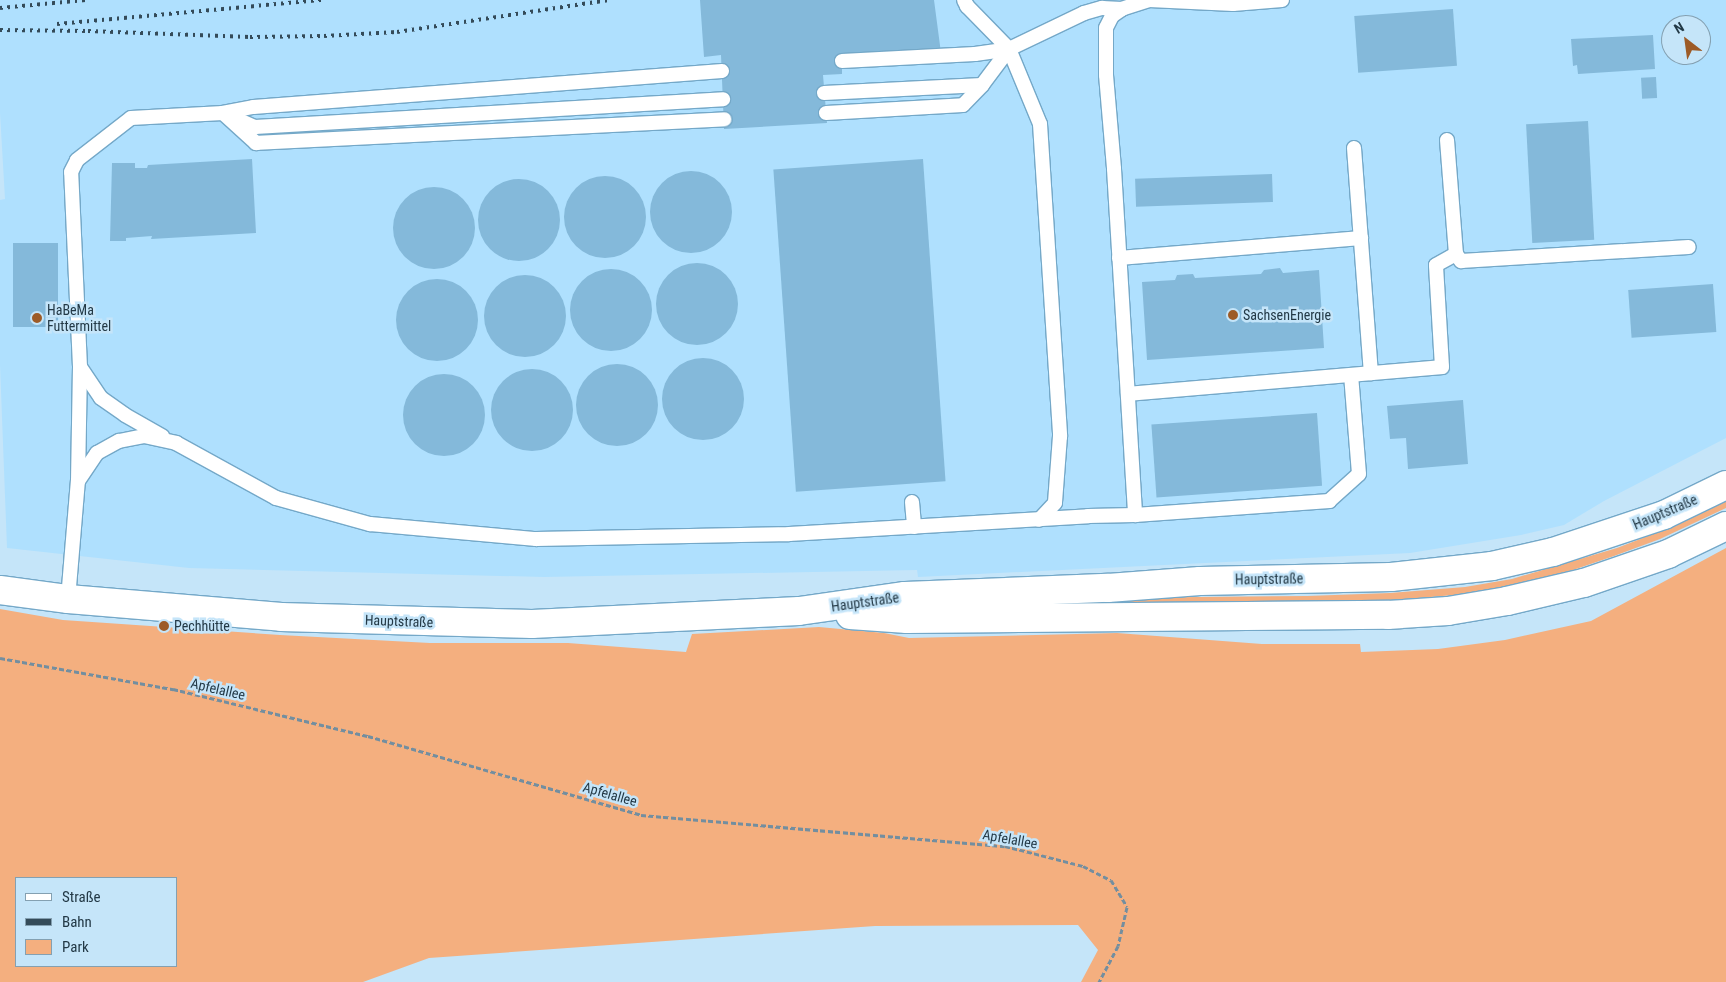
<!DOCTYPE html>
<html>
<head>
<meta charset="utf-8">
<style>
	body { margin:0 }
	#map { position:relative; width:1726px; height:982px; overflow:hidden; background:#c5e5f9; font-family:"Roboto Condensed",sans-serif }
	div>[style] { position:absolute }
	.built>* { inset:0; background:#afe0fe }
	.green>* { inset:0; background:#f4af7f }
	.building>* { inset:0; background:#84b9da; transform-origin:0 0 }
	.round { border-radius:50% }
	.path>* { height:3px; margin-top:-1.5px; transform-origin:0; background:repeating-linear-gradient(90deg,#738e9f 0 5px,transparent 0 7.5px) }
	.roads { filter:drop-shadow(1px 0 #74a8c8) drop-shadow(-1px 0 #74a8c8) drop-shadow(0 1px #74a8c8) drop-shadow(0 -1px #74a8c8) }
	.service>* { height:14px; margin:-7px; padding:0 7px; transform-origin:7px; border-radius:7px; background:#fff }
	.secondary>* { height:28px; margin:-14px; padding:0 14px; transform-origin:14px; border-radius:14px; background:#fff }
	.rail>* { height:4px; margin-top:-2px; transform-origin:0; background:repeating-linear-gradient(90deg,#344b59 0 2.5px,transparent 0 7.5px) }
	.dots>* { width:14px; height:14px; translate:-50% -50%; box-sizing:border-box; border:2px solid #c5e5f9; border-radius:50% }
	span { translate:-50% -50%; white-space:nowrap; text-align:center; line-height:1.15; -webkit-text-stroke:5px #c5e5f9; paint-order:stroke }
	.poi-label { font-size:14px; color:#233946 }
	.left { translate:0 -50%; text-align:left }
	.street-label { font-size:14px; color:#233946 }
	.legend { position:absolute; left:15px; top:877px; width:162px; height:90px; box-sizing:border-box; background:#c5e5f9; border:1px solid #84a0b1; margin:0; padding:6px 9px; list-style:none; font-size:15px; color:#233946 }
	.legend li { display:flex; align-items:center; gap:10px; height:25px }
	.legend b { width:25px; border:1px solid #84a0b1 }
	.north { position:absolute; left:1661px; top:15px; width:50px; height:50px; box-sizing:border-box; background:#c5e5f9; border:1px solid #84a0b1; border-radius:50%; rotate:330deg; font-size:14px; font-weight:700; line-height:20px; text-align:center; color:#233946 }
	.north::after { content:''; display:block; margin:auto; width:18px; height:22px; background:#9d5b27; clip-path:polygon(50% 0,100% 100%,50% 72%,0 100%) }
</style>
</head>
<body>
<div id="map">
	<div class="built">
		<div style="clip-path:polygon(evenodd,0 0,1726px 0,1726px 438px,1604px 501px,1564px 525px,1521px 535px,1410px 553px,918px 577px,917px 570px,544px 577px,189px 568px,7px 548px,0 365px,0 200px,5px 199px,0 113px,0 0,1671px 25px,1701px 25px,1701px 55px,1671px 55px,1671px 25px)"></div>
	</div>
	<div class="green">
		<div style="clip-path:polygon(1726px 501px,1726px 508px,1660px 539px,1614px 556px,1573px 570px,1511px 586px,1466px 594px,1383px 601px,916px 610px,1102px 598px,1307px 596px,1390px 593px,1465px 587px,1512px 579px,1617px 548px,1661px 531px)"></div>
		<div style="clip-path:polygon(evenodd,1726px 548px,1726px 982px,1081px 982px,1098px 950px,1078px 925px,875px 926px,429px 958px,363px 982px,0 982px,0 609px,63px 620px,280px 635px,430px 643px,568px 643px,686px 652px,692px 634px,819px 627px,884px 633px,909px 638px,1117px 633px,1262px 644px,1360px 644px,1361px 652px,1438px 649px,1505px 640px,1591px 621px,1726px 548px,176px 878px,176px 966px,16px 966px,16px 878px,176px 878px)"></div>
	</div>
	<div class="building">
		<div style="clip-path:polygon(700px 0,934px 0,941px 53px,842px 61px,842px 74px,823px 75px,827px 123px,724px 129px,721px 55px,704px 57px)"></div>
		<div style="left:1453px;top:9px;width:57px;height:99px;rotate:86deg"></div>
		<div style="clip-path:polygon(1653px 35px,1655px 69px,1578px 74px,1577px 65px,1573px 66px,1571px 39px)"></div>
		<div style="left:1656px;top:77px;width:21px;height:15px;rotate:87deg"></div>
		<div style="left:1588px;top:121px;width:119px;height:62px;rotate:87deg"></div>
		<div style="clip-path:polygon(252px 159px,256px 233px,151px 239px,152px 236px,126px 238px,126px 241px,110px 241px,112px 163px,135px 163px,135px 168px,147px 168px,148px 165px)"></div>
		<div style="left:923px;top:159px;width:323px;height:150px;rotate:86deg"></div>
		<div class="round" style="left:650px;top:171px;width:82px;height:82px"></div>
		<div style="left:1272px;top:174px;width:28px;height:137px;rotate:88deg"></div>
		<div class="round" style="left:564px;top:176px;width:82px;height:82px"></div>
		<div class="round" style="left:478px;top:179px;width:82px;height:82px"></div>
		<div class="round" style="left:393px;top:187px;width:82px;height:82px"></div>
		<div style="left:13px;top:243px;width:45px;height:84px"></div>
		<div class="round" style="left:656px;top:263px;width:82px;height:82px"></div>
		<div style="clip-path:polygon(1280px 268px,1283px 273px,1319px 270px,1324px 348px,1147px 360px,1142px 282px,1175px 280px,1177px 275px,1193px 274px,1195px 278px,1261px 274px,1264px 270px)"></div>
		<div class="round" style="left:570px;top:269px;width:82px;height:82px"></div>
		<div class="round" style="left:484px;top:275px;width:82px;height:82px"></div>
		<div class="round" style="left:396px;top:279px;width:82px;height:82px"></div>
		<div style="left:1713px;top:284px;width:48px;height:85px;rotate:86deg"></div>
		<div class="round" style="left:662px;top:358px;width:82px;height:82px"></div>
		<div class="round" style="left:576px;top:364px;width:82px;height:82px"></div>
		<div class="round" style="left:491px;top:369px;width:82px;height:82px"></div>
		<div class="round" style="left:403px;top:374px;width:82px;height:82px"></div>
		<div style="clip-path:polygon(1463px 400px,1468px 464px,1408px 469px,1406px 438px,1390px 439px,1387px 406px)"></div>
		<div style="left:1317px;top:413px;width:73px;height:166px;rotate:86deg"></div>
	</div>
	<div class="path">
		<div style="left:0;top:658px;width:176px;rotate:10.2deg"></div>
		<div style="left:173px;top:689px;width:201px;rotate:13.6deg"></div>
		<div style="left:368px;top:736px;width:284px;rotate:16.1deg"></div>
		<div style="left:641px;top:815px;width:365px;rotate:4.9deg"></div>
		<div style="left:1005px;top:846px;width:81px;rotate:14.4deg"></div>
		<div style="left:1083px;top:866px;width:31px;rotate:27deg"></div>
		<div style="left:1111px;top:880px;width:31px;rotate:59deg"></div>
		<div style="left:1127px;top:907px;width:40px;rotate:103deg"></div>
		<div style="left:1118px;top:946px;width:41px;rotate:117.8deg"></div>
	</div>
	<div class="roads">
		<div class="service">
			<div style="left:964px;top:0;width:7px;rotate:63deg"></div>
			<div style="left:967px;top:6px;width:60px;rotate:45.7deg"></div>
			<div style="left:1009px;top:49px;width:81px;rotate:67.5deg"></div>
			<div style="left:1040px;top:124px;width:313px;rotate:86.3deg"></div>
			<div style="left:1060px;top:436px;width:67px;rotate:94.3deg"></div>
			<div style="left:1055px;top:503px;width:23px;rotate:133deg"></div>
			<div style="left:1282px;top:0;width:49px;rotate:175.3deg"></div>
			<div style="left:1233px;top:4px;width:84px;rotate:-177.3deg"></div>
			<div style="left:1149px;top:0;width:28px;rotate:162deg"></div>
			<div style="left:1122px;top:9px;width:12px;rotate:145deg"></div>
			<div style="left:1112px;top:16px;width:13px;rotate:117deg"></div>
			<div style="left:1106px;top:28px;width:47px;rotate:90deg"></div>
			<div style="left:1106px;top:75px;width:94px;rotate:85.1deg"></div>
			<div style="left:1114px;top:169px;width:347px;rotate:86.5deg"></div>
			<div style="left:1135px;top:515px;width:195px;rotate:-4.1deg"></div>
			<div style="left:1329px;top:501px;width:40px;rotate:-42deg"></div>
			<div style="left:1359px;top:474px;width:99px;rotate:-94.6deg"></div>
			<div style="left:842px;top:61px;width:133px;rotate:-3deg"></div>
			<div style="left:975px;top:54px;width:34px;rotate:-8deg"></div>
			<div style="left:722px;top:71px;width:470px;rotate:175.6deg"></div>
			<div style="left:253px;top:107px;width:31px;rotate:169deg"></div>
			<div style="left:223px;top:113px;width:35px;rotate:24deg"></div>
			<div style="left:255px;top:127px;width:469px;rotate:-3.4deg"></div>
			<div style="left:824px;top:93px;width:158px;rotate:-2.9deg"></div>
			<div style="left:982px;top:85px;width:45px;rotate:-53.1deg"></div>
			<div style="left:1009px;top:49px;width:83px;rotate:-25.6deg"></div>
			<div style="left:1084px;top:13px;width:19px;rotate:-16deg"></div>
			<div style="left:1102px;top:8px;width:20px;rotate:3deg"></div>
			<div style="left:826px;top:113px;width:137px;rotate:-3.3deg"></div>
			<div style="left:963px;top:105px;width:28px;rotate:-46deg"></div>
			<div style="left:1447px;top:140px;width:114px;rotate:85.5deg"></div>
			<div style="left:1456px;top:254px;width:9px;rotate:54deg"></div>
			<div style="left:1461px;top:261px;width:228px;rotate:-3.5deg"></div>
			<div style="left:1354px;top:148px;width:226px;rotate:85.7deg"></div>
			<div style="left:1119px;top:258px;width:243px;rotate:-4.7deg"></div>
			<div style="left:80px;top:367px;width:37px;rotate:56deg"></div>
			<div style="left:101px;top:398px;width:29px;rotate:35deg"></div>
			<div style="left:125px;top:415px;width:43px;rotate:29.6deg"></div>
			<div style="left:1128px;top:394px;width:315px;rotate:-4.9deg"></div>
			<div style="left:1442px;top:367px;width:102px;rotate:-93.4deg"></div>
			<div style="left:1436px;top:265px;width:23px;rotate:-29deg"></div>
			<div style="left:78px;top:481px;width:34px;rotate:-56deg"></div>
			<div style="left:97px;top:453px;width:25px;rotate:-29deg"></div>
			<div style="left:119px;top:441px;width:25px;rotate:-11deg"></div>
			<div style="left:144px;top:436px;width:33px;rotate:12deg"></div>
			<div style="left:176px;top:443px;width:114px;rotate:28.8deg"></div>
			<div style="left:276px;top:498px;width:98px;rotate:15.5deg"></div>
			<div style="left:370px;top:524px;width:167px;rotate:5.2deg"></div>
			<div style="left:536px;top:539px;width:253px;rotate:-1.1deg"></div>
			<div style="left:789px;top:534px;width:300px;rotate:-3.4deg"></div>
			<div style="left:1088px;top:516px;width:47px;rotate:-1.2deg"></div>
			<div style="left:912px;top:502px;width:25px;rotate:85deg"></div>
			<div style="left:68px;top:599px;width:118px;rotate:-85.2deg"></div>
			<div style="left:78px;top:481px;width:114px;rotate:-89deg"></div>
			<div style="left:80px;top:367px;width:195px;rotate:-92.6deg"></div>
			<div style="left:71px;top:172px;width:13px;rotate:-63deg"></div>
			<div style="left:77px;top:160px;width:68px;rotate:-37.9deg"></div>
			<div style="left:131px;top:118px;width:92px;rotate:-3.1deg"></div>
			<div style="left:223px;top:113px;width:45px;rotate:42.3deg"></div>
			<div style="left:256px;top:143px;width:469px;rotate:-2.9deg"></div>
		</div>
		<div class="secondary">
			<div style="left:0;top:590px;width:69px;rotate:7.5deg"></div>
			<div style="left:68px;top:599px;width:214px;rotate:4.8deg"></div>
			<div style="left:281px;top:617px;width:251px;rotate:1.6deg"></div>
			<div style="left:532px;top:624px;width:267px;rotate:-2.8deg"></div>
			<div style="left:799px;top:611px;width:107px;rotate:-8.1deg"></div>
			<div style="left:905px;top:596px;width:203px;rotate:-2.3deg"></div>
			<div style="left:1108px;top:588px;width:92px;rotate:-4.4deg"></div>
			<div style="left:1200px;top:581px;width:191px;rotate:-1.2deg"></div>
			<div style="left:1391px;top:577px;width:102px;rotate:-6.2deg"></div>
			<div style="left:1492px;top:566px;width:63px;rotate:-12.9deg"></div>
			<div style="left:1553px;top:552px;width:117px;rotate:-18.4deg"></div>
			<div style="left:1664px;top:515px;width:69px;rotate:-25.8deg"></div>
			<div style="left:850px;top:615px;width:57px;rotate:4deg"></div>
			<div style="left:907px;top:619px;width:481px;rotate:-0.5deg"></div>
			<div style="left:1388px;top:615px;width:60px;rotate:-3.8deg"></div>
			<div style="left:1448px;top:611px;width:60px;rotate:-9.6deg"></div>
			<div style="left:1507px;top:601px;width:79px;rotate:-13.2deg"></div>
			<div style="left:1584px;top:583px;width:89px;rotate:-19deg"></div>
			<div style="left:1668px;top:554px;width:64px;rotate:-25.8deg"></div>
		</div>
	</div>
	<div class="rail">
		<div style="left:0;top:8px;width:86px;rotate:-5.3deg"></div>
		<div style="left:57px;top:24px;width:267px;rotate:-5.2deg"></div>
		<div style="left:0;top:30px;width:88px;rotate:0.7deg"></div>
		<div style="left:88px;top:31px;width:162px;rotate:2.1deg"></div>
		<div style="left:250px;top:37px;width:74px;rotate:-0.8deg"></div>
		<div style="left:324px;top:36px;width:73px;rotate:-3.1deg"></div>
		<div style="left:397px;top:32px;width:213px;rotate:-8.6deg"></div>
	</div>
	<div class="dots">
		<div style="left:1233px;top:315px;background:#9d5b27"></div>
		<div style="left:37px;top:318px;background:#9d5b27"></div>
		<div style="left:164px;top:626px;background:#9d5b27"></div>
	</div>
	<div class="poi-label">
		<span class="left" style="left:47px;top:318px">HaBeMa<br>Futtermittel</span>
		<span class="left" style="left:1243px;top:315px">SachsenEnergie</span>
		<span class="left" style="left:174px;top:626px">Pechhütte</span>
	</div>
	<div class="street-label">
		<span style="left:1665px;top:512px;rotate:-23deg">Hauptstraße</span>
		<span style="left:1269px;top:579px;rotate:-1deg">Hauptstraße</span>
		<span style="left:865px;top:602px;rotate:-8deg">Hauptstraße</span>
		<span style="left:399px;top:621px;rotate:2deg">Hauptstraße</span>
		<span style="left:218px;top:689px;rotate:13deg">Apfelallee</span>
		<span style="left:610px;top:794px;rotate:16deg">Apfelallee</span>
		<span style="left:1010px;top:839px;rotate:10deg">Apfelallee</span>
	</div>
	<ul class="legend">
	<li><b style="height:6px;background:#fff"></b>Straße</li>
	<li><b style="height:6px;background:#344b59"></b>Bahn</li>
	<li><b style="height:14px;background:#f4af7f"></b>Park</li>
	</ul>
	<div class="north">N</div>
</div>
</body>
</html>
